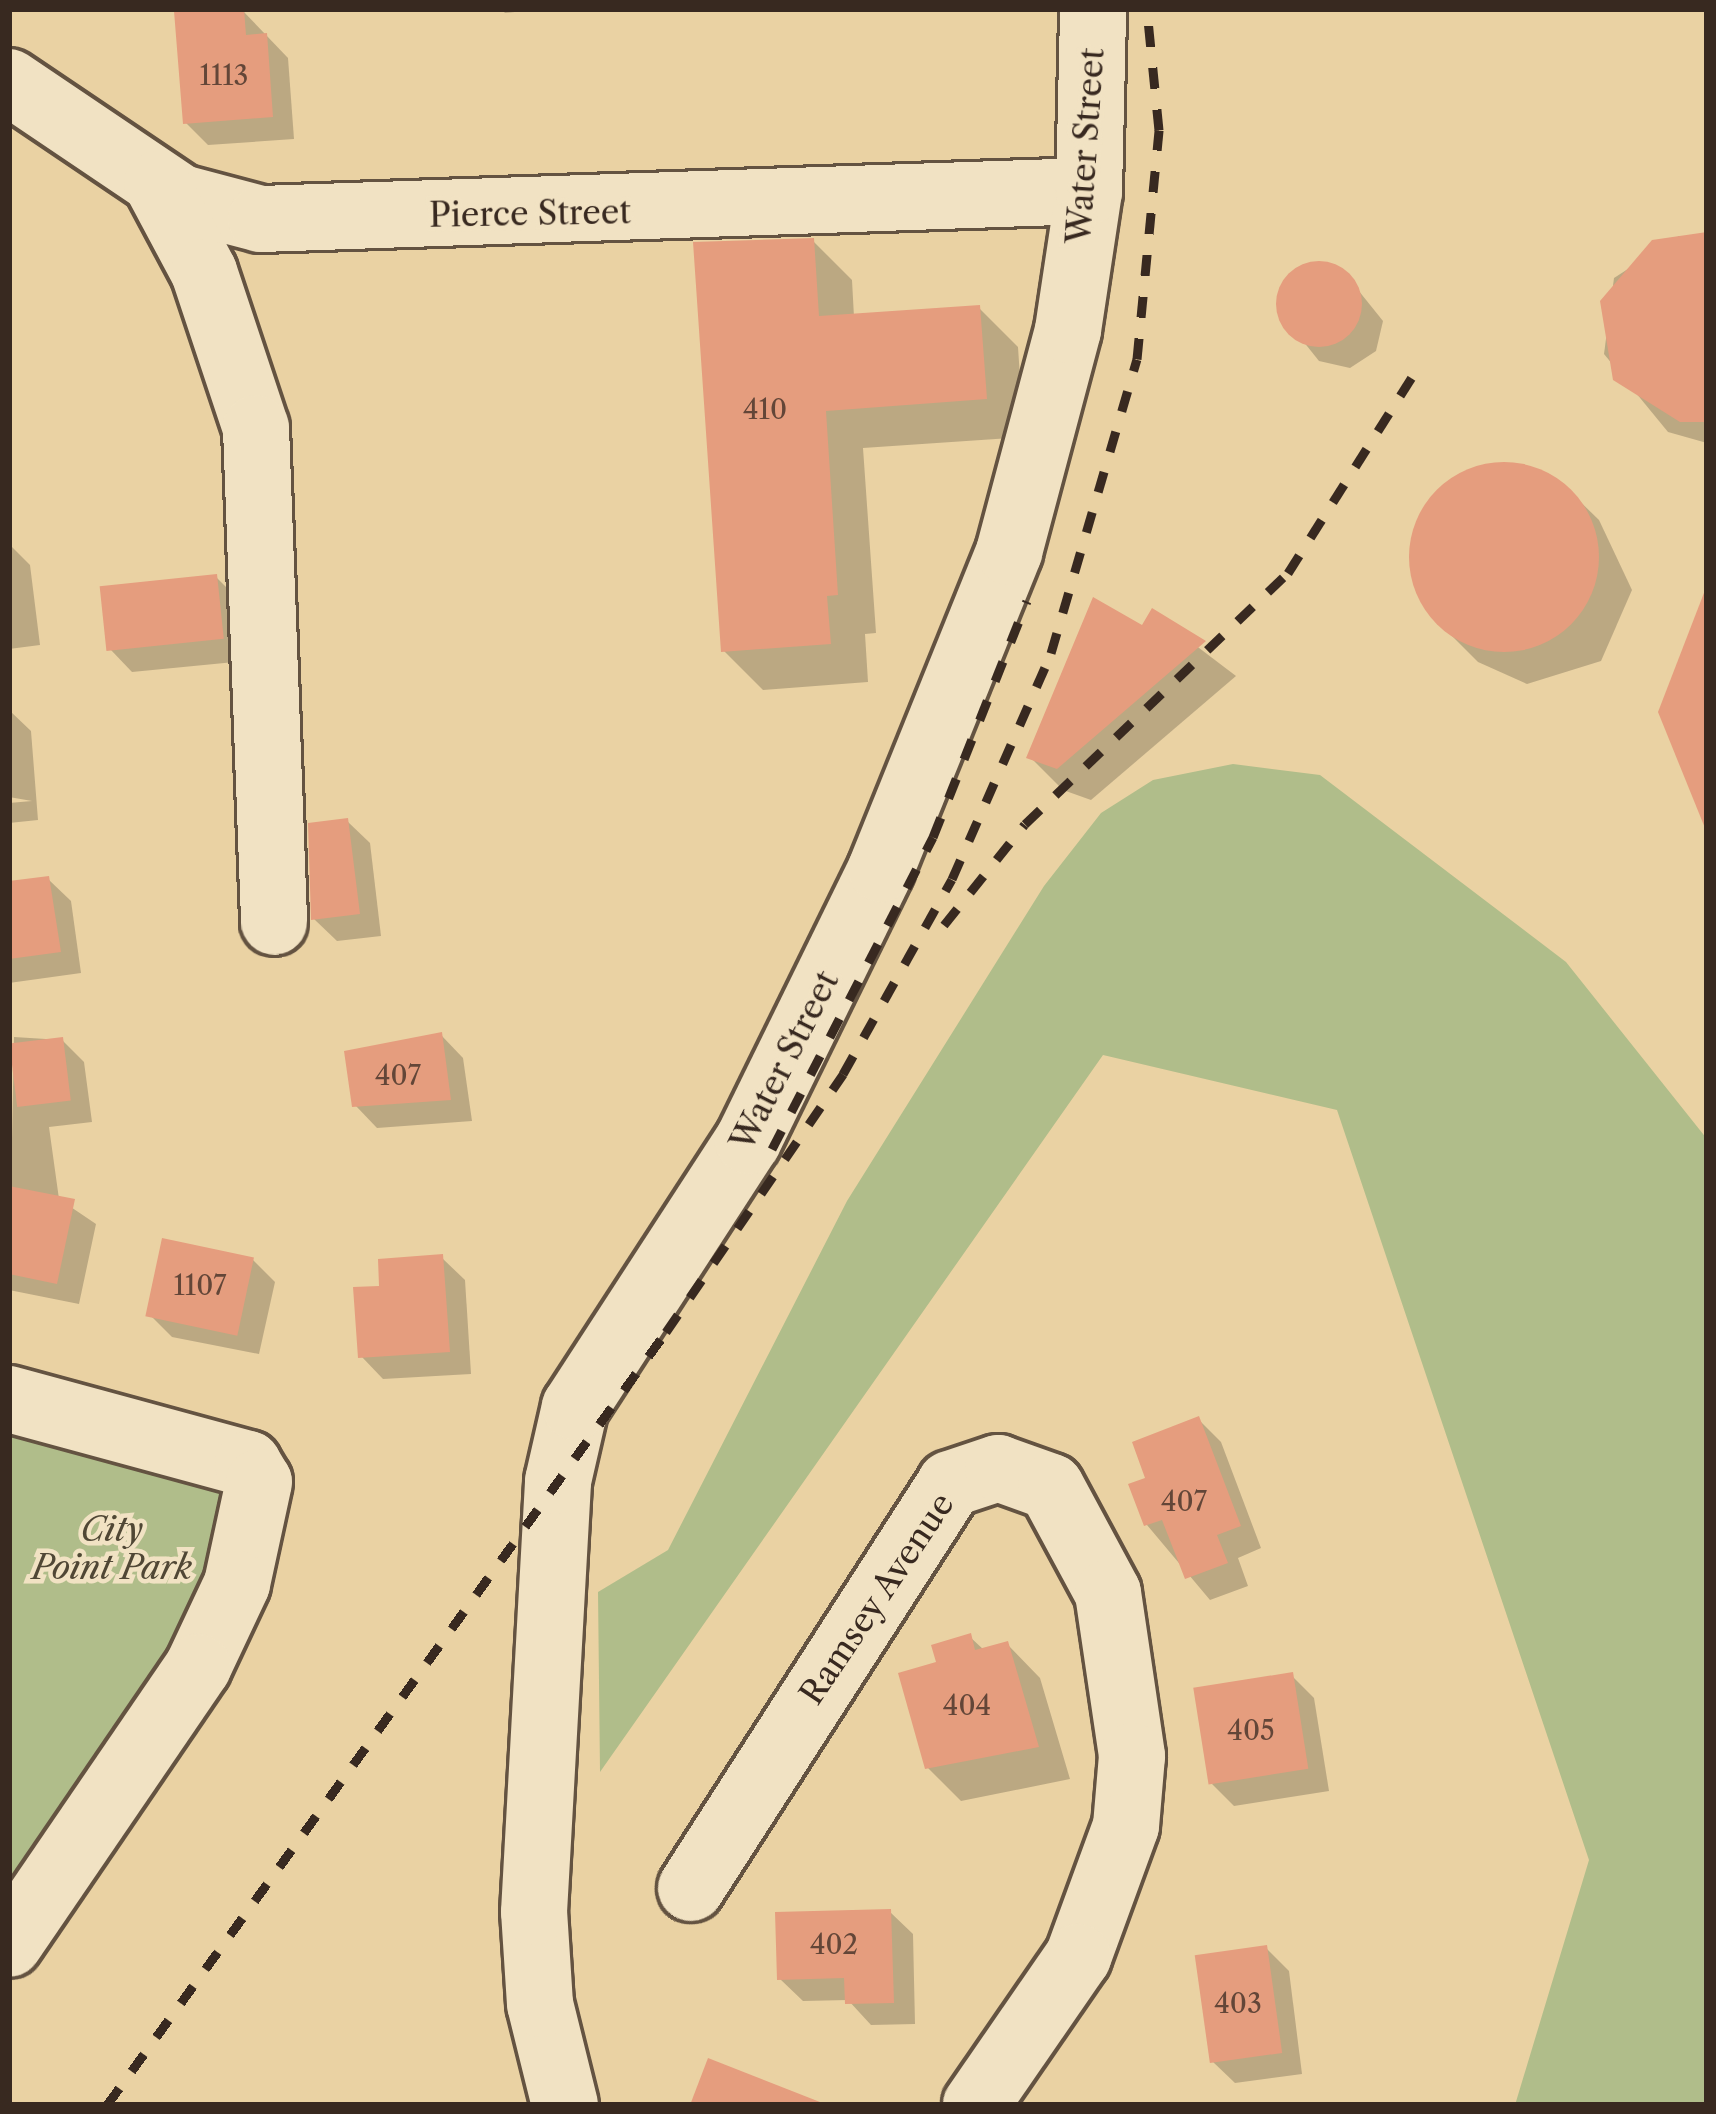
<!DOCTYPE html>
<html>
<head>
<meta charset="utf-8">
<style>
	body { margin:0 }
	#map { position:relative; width:1716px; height:2114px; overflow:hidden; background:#ead2a3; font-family:"Libre Caslon Text",serif }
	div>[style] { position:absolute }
	.green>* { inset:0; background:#b0bd8a }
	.shadow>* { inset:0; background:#0003 }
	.building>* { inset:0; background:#e59d7e; transform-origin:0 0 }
	.round { border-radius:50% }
	.roads { filter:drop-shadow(3px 0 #645341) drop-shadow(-3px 0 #645341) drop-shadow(0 3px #645341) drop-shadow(0 -3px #645341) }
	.minor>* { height:66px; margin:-33px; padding:0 33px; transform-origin:33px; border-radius:33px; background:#f1e2c3 }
	.rail>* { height:9px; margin-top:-4.5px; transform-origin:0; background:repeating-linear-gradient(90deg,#382920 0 21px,transparent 0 42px) }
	span { translate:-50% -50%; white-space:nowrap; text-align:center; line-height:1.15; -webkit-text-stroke:9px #f1e2c3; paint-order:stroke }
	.number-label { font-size:27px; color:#634638 }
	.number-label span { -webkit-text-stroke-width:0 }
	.street-label { font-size:33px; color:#382920 }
	.park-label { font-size:33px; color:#504735; font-style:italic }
	.frame { position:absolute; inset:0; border:12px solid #382920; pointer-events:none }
</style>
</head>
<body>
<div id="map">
	<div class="green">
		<div style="clip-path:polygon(1233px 764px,1320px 775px,1566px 962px,1707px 1139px,1707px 2105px,1515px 2105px,1589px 1860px,1337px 1110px,1103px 1055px,600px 1772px,598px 1592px,668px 1550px,847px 1201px,1044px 886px,1101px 813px,1153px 780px)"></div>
		<div style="clip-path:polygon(9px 1417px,208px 1470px,237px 1526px,157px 1685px,9px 1902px)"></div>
	</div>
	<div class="shadow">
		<div style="clip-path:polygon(501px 9px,542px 9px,505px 13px)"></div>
		<div style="clip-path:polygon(242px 10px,288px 58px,294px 139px,208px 145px,186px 123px)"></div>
		<div style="clip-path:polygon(1679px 236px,1707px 243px,1707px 443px,1668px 432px,1604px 354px,1614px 278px)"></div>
		<div style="clip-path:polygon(813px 241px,852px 280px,854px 317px,979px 308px,1018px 347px,1024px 437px,863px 448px,876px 633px,865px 634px,868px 682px,763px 690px,724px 651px)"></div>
		<div style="clip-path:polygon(1311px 264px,1342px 270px,1383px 321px,1376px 351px,1350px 368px,1319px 361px,1279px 311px,1285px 280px)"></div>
		<div style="clip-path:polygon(1490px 466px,1564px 486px,1599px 520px,1632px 590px,1601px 661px,1527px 684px,1478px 662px,1444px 628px,1411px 558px,1425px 508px)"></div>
		<div style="clip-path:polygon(9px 544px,30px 565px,40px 645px,9px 649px)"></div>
		<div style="clip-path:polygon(216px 577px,239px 600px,245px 661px,132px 672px,110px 649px)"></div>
		<div style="clip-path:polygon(1153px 613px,1236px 676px,1091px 800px,1063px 790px,1030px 757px)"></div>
		<div style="clip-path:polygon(9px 710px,31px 731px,38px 820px,9px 823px,9px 803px,32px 801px,9px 797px)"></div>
		<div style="clip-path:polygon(347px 821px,370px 843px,381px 936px,337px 941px,314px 919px)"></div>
		<div style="clip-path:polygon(48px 879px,71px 901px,81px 973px,9px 983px,9px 884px)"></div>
		<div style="clip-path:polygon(441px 1035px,463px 1058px,472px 1121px,377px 1128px,355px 1105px)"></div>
		<div style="clip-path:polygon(14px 1037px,62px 1040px,84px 1062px,92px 1122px,49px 1127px,59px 1199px,96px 1224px,79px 1304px,9px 1290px)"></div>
		<div style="clip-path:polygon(442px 1258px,465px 1280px,471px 1374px,383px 1379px,361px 1356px,382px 1289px)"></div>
		<div style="clip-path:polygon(253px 1260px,275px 1282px,259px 1354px,172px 1337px,150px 1315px)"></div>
		<div style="clip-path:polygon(1198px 1419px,1221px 1442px,1261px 1548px,1238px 1558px,1248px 1586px,1210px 1600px,1147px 1525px,1149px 1480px)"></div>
		<div style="clip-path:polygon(970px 1637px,984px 1650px,1007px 1644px,1040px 1678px,1070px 1779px,961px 1801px,928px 1768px,940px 1664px)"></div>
		<div style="clip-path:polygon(1292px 1676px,1314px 1698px,1329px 1791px,1234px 1806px,1212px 1784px)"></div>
		<div style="clip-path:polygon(890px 1912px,913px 1934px,915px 2024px,871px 2025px,848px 2000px,803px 2001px,780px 1979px)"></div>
		<div style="clip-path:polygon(1266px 1948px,1289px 1971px,1302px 2074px,1235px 2083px,1212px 2061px)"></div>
	</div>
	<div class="building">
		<div style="clip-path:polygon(244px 9px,246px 35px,267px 33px,273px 117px,183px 124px,174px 11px)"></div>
		<div style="clip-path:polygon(1707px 232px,1707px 422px,1680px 422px,1613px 380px,1600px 301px,1652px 240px)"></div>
		<div style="clip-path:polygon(814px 238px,819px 316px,980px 305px,987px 399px,826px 411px,838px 595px,827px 596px,831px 644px,721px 652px,693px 242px)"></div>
		<div class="round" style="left:1276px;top:261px;width:86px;height:86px"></div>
		<div class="round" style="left:1409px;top:462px;width:190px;height:190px"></div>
		<div style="left:217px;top:574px;width:65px;height:118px;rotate:84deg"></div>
		<div style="clip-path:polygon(1707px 585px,1707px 833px,1658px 712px)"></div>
		<div style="clip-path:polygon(1093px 597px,1142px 625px,1152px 608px,1206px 641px,1057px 769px,1026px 758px)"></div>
		<div style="clip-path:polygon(348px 818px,360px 914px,311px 920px,308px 823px)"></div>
		<div style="clip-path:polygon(49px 876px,61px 952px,9px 959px,9px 881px)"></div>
		<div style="clip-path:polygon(442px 1032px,451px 1100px,352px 1107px,344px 1051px)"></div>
		<div style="left:63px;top:1037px;width:64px;height:54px;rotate:83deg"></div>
		<div style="clip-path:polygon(9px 1186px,75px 1199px,57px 1284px,9px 1274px)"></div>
		<div style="left:162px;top:1238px;width:94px;height:80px;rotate:12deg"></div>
		<div style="clip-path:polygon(443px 1254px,450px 1352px,358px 1358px,353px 1287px,379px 1286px,378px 1259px)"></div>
		<div style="clip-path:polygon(1199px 1416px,1241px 1526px,1217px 1535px,1228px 1563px,1185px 1579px,1162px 1520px,1144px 1526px,1128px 1484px,1145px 1478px,1132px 1442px)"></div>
		<div style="clip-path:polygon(971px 1633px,975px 1650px,1008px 1641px,1039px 1747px,925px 1769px,898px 1673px,936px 1662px,931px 1645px)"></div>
		<div style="left:1293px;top:1672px;width:98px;height:101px;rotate:81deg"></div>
		<div style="clip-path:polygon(891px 1909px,894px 2003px,845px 2004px,844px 1978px,777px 1980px,775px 1912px)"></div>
		<div style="left:1267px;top:1945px;width:109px;height:73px;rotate:82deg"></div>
		<div style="clip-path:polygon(708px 2058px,820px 2102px,820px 2105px,690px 2105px)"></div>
	</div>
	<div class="roads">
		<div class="minor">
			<div style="left:9px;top:82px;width:207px;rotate:34deg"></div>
			<div style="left:181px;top:198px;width:83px;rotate:14.7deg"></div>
			<div style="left:261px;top:219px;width:828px;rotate:-1.94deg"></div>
			<div style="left:157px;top:184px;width:100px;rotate:61.9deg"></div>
			<div style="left:204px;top:272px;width:164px;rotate:71.6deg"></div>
			<div style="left:256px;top:428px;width:494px;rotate:87.9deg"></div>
			<div style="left:9px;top:1399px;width:248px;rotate:15.2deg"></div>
			<div style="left:248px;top:1464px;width:21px;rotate:59deg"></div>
			<div style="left:259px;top:1482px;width:104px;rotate:102.2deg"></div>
			<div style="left:237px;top:1584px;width:92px;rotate:115.2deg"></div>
			<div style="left:198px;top:1667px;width:335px;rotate:124.3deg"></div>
			<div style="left:691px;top:1888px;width:480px;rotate:-57.3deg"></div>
			<div style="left:950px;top:1484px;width:51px;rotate:-18.4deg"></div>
			<div style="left:998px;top:1468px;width:56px;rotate:19.7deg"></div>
			<div style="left:1051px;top:1487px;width:120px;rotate:61.7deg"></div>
			<div style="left:1108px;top:1593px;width:165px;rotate:81.6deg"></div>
			<div style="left:1132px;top:1756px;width:70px;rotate:94.9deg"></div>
			<div style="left:1126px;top:1826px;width:140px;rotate:110.1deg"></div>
			<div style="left:1078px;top:1957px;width:180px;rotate:124.6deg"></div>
			<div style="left:565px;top:2105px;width:104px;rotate:-103.9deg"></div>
			<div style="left:540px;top:2004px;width:92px;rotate:-93.7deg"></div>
			<div style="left:534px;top:1912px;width:432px;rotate:-86.8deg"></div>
			<div style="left:558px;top:1481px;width:76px;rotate:-77.1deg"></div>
			<div style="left:575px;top:1407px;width:317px;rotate:-57deg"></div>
			<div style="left:748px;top:1141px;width:303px;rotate:-63.9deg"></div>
			<div style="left:881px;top:869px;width:342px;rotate:-68deg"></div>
			<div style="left:1009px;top:552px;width:230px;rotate:-75.1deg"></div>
			<div style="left:1068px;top:330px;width:141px;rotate:-81.4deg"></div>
			<div style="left:1089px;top:191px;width:182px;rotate:-88.7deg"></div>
		</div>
	</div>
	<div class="rail">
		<div style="left:944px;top:925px;width:129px;rotate:-51.3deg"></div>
		<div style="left:1025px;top:824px;width:364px;rotate:-43.7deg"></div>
		<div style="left:1288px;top:573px;width:241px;rotate:-57.7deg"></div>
		<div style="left:772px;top:1149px;width:351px;rotate:-62.7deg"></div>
		<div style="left:933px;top:837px;width:254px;rotate:-68.3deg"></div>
		<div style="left:107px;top:2105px;width:954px;rotate:-54.13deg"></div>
		<div style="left:666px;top:1332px;width:313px;rotate:-55.5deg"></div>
		<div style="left:843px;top:1074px;width:223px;rotate:-60.8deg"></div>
		<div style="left:952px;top:879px;width:247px;rotate:-66.3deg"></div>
		<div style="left:1051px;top:653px;width:306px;rotate:-73.7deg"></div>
		<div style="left:1137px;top:359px;width:230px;rotate:-84.5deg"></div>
		<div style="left:1159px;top:130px;width:122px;rotate:-95.7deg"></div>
	</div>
	<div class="number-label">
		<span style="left:224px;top:76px">1113</span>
		<span style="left:765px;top:410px">410</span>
		<span style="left:398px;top:1076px">407</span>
		<span style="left:200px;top:1286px">1107</span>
		<span style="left:1184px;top:1502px">407</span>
		<span style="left:967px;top:1706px">404</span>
		<span style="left:1251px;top:1731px">405</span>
		<span style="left:834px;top:1945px">402</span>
		<span style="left:1238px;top:2004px">403</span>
	</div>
	<div class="street-label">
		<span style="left:1086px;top:146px;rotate:-86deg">Water Street</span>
		<span style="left:530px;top:214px;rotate:-1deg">Pierce Street</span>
		<span style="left:785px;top:1061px;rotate:-63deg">Water Street</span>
		<span style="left:877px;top:1599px;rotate:-56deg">Ramsey Avenue</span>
	</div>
	<div class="park-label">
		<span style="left:112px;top:1549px">City<br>Point Park</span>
	</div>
	<div class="frame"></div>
</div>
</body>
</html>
